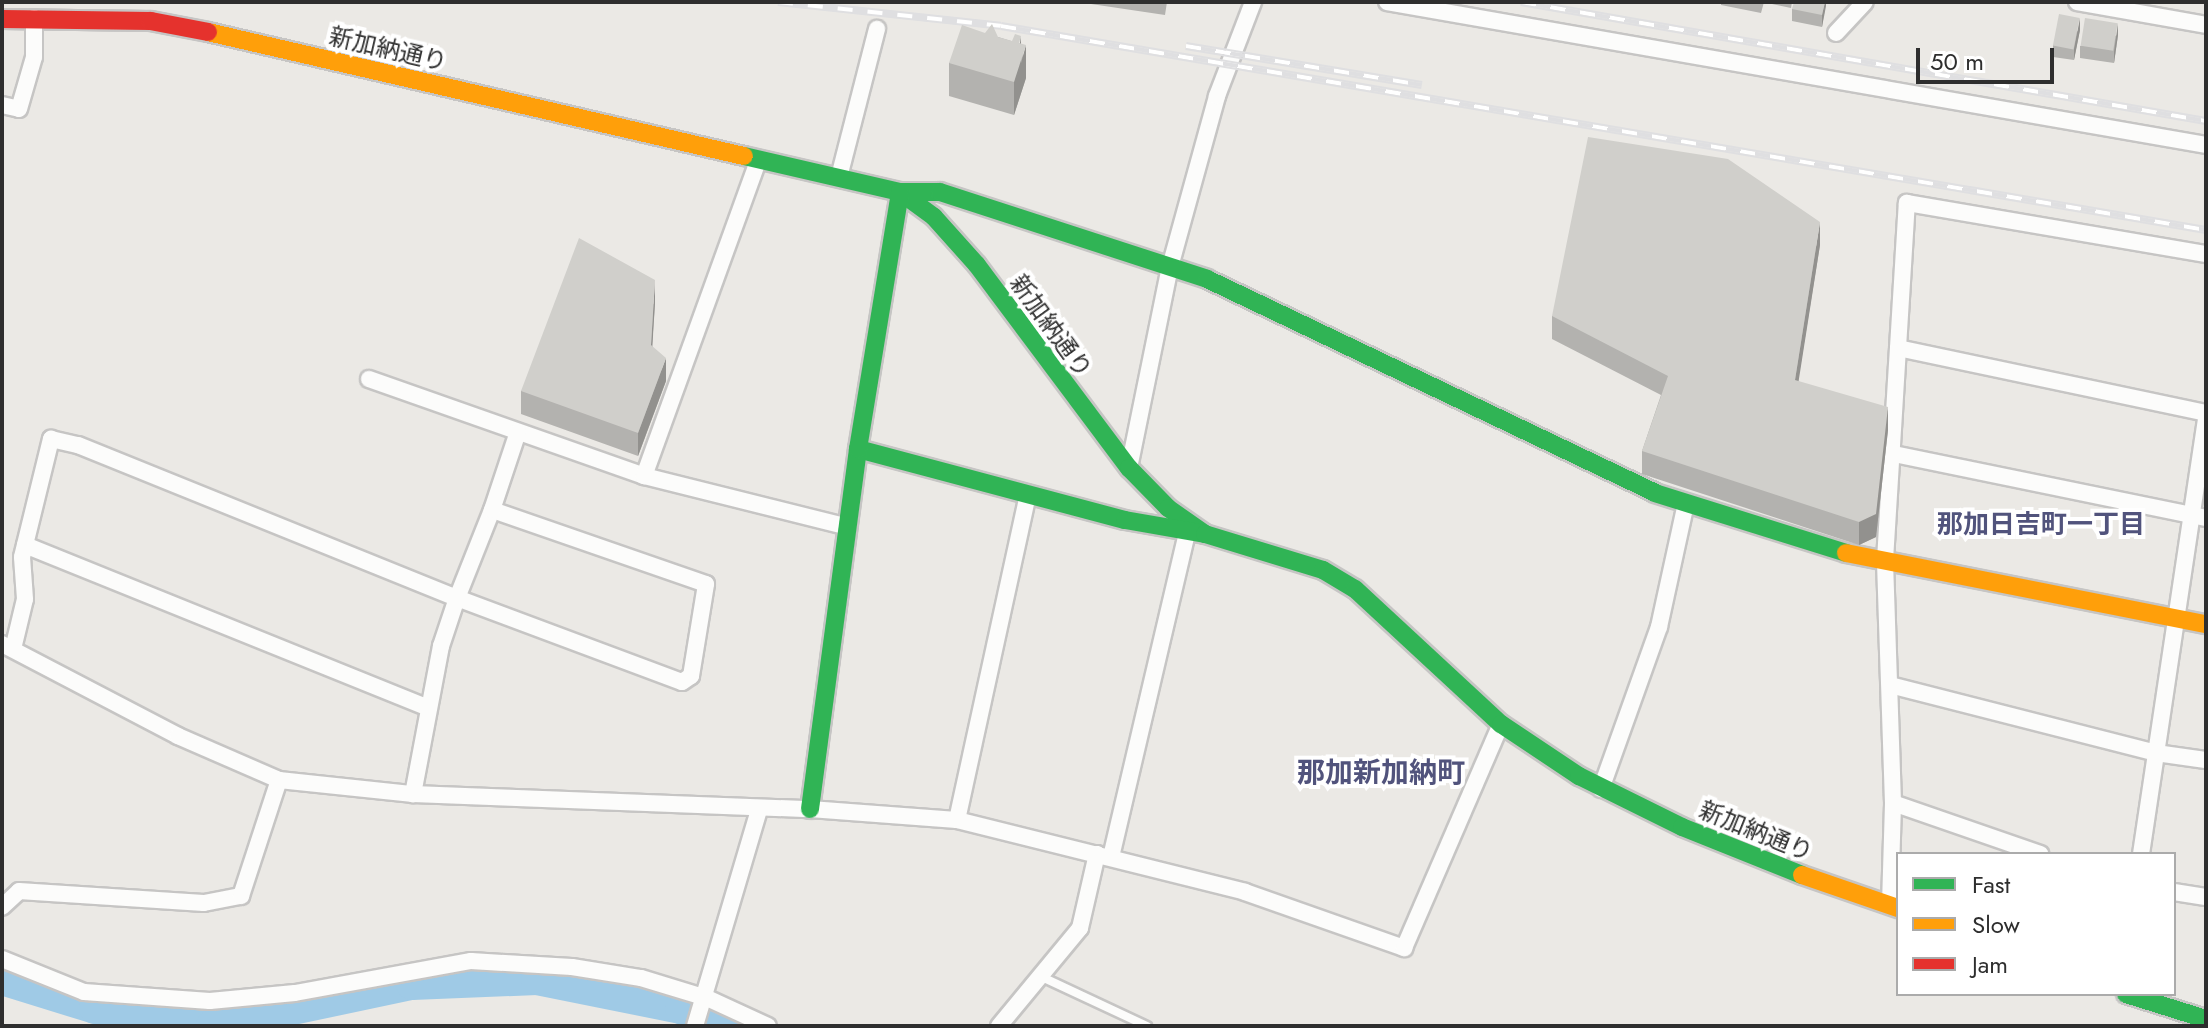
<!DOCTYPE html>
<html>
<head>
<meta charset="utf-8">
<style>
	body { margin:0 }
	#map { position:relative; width:2208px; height:1028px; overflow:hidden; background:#ebe9e5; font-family:Jost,"Noto Sans JP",sans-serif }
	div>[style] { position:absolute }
	.river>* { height:32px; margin:-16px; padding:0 16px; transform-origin:16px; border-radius:16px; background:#9fcae6 }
	.roads { filter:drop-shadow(2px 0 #c6c5c4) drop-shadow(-2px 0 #c6c5c4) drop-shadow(0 2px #c6c5c4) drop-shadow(0 -2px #c6c5c4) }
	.lane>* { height:8px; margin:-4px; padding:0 4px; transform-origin:4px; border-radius:4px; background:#fcfcfb }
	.street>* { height:16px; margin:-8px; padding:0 8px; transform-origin:8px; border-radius:8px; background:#fcfcfb }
	.fast>* { height:18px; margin:-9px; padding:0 9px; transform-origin:9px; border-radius:9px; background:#30b455 }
	.slow>* { height:18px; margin:-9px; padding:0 9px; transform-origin:9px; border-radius:9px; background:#ff9f0a }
	.jam>* { height:18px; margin:-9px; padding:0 9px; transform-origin:9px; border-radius:9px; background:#e5322d }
	.rail>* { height:8px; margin-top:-4px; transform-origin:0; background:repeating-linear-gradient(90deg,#fff 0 15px,#dfdfe1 0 30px); box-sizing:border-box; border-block:2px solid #dfdfe1 }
	.wall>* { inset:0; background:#b3b2af }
	.shaded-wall>* { inset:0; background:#92918e }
	.building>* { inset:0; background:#d0cfcb; transform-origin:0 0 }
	span { translate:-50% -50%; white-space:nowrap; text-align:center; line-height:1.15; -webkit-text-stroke:8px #fff; paint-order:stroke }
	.street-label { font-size:24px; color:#2e2e2e }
	.neighbourhood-label { font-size:26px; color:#51537c; font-weight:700 }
	.quarter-label { font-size:28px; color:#51537c; font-weight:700 }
	.frame { position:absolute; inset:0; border:4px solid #2e2e2e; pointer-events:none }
	.legend { position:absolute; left:1896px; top:852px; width:280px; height:144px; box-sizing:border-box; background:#fff; border:2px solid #ababab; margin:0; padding:10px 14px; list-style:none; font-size:24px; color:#2e2e2e }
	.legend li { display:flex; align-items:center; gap:16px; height:40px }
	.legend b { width:40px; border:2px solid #ababab }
	.scale { position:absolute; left:1916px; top:48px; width:138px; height:36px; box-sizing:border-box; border:4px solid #2e2e2e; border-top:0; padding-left:10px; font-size:24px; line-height:28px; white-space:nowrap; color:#2e2e2e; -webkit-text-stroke:6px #fff; paint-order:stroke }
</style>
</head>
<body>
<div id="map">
	<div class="river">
		<div style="left:2px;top:979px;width:97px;rotate:17.3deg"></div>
		<div style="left:95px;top:1008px;width:118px;rotate:8.7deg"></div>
		<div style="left:212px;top:1026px;width:204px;rotate:-11.9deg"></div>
		<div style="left:412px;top:984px;width:125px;rotate:-2.3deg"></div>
		<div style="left:537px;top:979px;width:147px;rotate:11.4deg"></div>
		<div style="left:681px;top:1008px;width:46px;rotate:23.2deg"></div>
	</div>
	<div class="roads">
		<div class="lane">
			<div style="left:1042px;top:977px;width:116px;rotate:25deg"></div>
		</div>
		<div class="street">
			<div style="left:1387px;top:2px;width:831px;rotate:9.9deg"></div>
			<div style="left:2077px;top:2px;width:131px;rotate:10.1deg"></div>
			<div style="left:1836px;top:33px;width:42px;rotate:-46.9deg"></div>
			<div style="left:2px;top:105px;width:17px;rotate:13deg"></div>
			<div style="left:19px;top:109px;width:54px;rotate:-73.9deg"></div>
			<div style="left:34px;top:57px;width:39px;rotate:-90deg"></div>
			<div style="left:839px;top:177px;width:153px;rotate:-75.6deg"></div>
			<div style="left:1898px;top:348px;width:315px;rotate:11.9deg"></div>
			<div style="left:369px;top:379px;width:292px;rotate:19.4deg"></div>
			<div style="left:644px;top:476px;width:210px;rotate:14deg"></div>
			<div style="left:1894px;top:454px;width:318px;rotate:11.6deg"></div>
			<div style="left:1129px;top:468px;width:205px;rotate:-78.5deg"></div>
			<div style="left:1170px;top:267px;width:177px;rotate:-74.6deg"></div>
			<div style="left:1217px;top:96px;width:101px;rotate:-69deg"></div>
			<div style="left:644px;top:476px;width:337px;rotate:-70.1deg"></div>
			<div style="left:492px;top:510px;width:95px;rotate:111.7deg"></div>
			<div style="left:457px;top:598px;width:240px;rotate:20.5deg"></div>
			<div style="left:682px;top:682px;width:11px;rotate:-34deg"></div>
			<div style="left:691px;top:676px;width:93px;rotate:-80.7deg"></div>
			<div style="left:706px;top:584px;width:226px;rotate:-160.9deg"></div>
			<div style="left:492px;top:510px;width:82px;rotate:-71.6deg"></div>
			<div style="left:25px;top:545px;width:435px;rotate:22deg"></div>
			<div style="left:2px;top:644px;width:199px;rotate:27.6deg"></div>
			<div style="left:178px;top:736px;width:110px;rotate:23.5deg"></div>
			<div style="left:13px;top:649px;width:51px;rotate:-76.5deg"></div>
			<div style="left:25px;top:599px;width:42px;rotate:-94.1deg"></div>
			<div style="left:22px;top:557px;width:122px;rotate:-76.2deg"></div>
			<div style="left:51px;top:439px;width:28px;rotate:13deg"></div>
			<div style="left:78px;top:445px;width:409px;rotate:22deg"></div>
			<div style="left:457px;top:598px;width:51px;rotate:108.4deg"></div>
			<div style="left:441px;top:646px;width:151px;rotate:100.7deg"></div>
			<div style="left:1890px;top:685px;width:275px;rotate:14.3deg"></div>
			<div style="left:2156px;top:753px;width:50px;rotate:8deg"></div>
			<div style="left:1601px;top:789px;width:172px;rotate:-70.3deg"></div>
			<div style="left:1659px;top:627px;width:127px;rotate:-77.7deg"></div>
			<div style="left:1893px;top:803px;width:156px;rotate:19.1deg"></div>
			<div style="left:957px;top:820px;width:334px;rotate:-77.7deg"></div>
			<div style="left:2141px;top:854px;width:439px;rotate:-81.5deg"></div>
			<div style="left:1111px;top:857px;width:332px;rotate:-76.8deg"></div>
			<div style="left:2174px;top:892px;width:32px;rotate:9deg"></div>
			<div style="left:1890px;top:905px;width:102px;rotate:-88.3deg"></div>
			<div style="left:1893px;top:803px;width:243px;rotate:-91.9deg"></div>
			<div style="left:1885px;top:560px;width:358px;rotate:-86.5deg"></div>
			<div style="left:1907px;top:203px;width:303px;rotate:9.7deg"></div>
			<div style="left:2px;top:907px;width:23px;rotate:-43deg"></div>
			<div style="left:19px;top:891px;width:185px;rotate:3.7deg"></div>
			<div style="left:204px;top:903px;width:38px;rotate:-11deg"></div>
			<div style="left:241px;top:896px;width:122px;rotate:-71.9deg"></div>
			<div style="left:279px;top:780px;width:135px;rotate:6deg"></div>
			<div style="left:413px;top:794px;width:397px;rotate:2.2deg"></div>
			<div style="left:810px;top:809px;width:147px;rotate:4.3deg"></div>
			<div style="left:957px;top:820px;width:297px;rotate:14deg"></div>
			<div style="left:1245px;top:892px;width:169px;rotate:19.4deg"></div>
			<div style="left:1404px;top:948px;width:244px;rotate:-66.6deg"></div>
			<div style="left:2px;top:959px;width:88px;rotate:21.9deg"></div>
			<div style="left:84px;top:992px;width:126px;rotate:4.1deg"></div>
			<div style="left:210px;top:1001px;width:85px;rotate:-5.4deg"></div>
			<div style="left:295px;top:993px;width:179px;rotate:-10.3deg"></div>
			<div style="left:471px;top:961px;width:101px;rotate:3.4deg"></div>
			<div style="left:572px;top:967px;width:70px;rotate:9.1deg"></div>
			<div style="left:641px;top:978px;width:69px;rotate:16.9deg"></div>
			<div style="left:707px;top:998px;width:67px;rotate:24.7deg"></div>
			<div style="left:695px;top:1026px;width:225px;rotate:-73.5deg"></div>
			<div style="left:999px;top:1026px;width:127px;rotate:-50.4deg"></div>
			<div style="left:1080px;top:928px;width:76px;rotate:-77.1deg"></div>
		</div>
		<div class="fast">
			<div style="left:744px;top:156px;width:160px;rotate:13deg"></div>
			<div style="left:900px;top:192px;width:42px;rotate:36.3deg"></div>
			<div style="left:934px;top:217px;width:64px;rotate:48.1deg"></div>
			<div style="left:977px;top:265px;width:254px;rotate:53.2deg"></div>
			<div style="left:1129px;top:468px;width:56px;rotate:45.7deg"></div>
			<div style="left:1168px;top:508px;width:45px;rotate:35.1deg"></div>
			<div style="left:900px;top:192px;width:40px"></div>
			<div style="left:940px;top:192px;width:281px;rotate:18deg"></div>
			<div style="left:1207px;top:279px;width:496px;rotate:25.5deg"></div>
			<div style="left:1655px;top:493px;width:200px;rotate:17.4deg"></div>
			<div style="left:858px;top:449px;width:276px;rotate:14.9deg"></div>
			<div style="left:1125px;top:520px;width:81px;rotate:9.9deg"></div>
			<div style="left:1205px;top:534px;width:123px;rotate:17deg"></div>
			<div style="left:1323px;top:570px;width:37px;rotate:31deg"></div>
			<div style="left:1355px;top:589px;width:199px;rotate:42.8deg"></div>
			<div style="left:1501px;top:724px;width:94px;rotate:33.7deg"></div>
			<div style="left:1579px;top:776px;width:115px;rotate:26.3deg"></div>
			<div style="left:1682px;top:827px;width:129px;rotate:21.8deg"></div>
			<div style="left:810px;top:809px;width:363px;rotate:-82.4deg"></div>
			<div style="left:858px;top:449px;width:260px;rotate:-80.7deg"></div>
			<div style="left:2126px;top:994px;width:84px;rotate:17.4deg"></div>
		</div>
		<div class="slow">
			<div style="left:208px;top:32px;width:550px;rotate:13.03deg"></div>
			<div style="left:1846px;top:553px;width:367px;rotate:11.2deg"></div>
			<div style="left:1802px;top:875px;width:102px;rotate:19deg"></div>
		</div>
		<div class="jam">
			<div style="left:2px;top:19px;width:149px;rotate:0.8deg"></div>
			<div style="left:151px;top:21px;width:58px;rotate:10.9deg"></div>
		</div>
	</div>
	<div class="rail">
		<div style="left:778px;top:2px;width:224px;rotate:6.1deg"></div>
		<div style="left:1001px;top:26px;width:1222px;rotate:9.61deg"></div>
		<div style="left:1521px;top:2px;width:695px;rotate:9.86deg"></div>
		<div style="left:1186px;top:46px;width:239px;rotate:9.4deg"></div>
	</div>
	<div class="wall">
		<div style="clip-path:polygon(1091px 2px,1167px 2px,1165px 15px,1091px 4px)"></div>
		<div style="clip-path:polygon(1721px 2px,1764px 2px,1761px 13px,1721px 5px)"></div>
		<div style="clip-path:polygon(1772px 2px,1792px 2px,1791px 8px,1772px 4px)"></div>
		<div style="clip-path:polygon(1826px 2px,1822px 27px,1792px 21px,1792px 9px)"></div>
		<div style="clip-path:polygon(2080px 30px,2074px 60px,2053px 57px,2053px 45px)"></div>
		<div style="clip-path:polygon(2118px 35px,2114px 63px,2080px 58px,2080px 46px)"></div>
		<div style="clip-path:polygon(998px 37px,1021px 44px,1026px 78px,1014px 115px,949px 96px,949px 63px)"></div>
		<div style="clip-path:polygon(1820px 245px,1798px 381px,1888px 430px,1876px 537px,1859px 545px,1642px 474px,1642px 451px,1661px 395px,1552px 339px,1552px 316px)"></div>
		<div style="clip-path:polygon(655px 303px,652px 346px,666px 381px,638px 456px,521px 414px,521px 391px)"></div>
	</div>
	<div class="shaded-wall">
		<div style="clip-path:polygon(1825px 2px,1826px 2px,1826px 6px,1822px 27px,1822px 15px)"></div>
		<div style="clip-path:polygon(2080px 18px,2080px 30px,2074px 60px,2074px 49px)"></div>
		<div style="clip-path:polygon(2118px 23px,2118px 35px,2114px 63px,2114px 52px)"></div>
		<div style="clip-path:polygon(1021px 36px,1021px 63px,1026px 45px,1026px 78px,1014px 115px,1014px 82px)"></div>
		<div style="clip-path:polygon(1820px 222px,1820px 245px,1795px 404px,1795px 380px)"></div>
		<div style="clip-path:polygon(655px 280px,655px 303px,651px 368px,651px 345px)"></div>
		<div style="clip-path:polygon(666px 358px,666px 381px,638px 456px,638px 433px)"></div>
		<div style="clip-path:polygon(1888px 407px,1888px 430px,1876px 537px,1859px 545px,1859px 522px)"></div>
	</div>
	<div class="building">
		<div style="clip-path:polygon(1794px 2px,1825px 2px,1822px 15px,1792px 9px)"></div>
		<div style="left:2059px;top:14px;width:21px;height:32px;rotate:11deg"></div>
		<div style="left:2085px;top:18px;width:33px;height:28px;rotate:9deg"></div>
		<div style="clip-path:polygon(992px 24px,998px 37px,1012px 41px,1015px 34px,1021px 36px,1019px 43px,1026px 45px,1014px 82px,949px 63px,962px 25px,985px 33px)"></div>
		<div style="clip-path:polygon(1588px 137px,1728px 159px,1820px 222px,1795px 380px,1888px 407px,1876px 514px,1859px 522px,1642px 451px,1668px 376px,1552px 316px)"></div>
		<div style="clip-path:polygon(579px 238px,655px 280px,651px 345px,666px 358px,638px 433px,521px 391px)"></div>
	</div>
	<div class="street-label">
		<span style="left:388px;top:49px;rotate:13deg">新加納通り</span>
		<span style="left:1051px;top:326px;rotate:54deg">新加納通り</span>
		<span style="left:1756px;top:831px;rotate:22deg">新加納通り</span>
	</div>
	<div class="neighbourhood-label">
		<span style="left:2041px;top:525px">那加日吉町一丁目</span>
	</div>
	<div class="quarter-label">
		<span style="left:1381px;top:773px">那加新加納町</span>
	</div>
	<div class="frame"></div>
	<ul class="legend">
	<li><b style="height:10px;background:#30b455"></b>Fast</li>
	<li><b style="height:10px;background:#ff9f0a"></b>Slow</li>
	<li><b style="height:10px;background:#e5322d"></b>Jam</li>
	</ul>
	<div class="scale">50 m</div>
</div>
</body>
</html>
